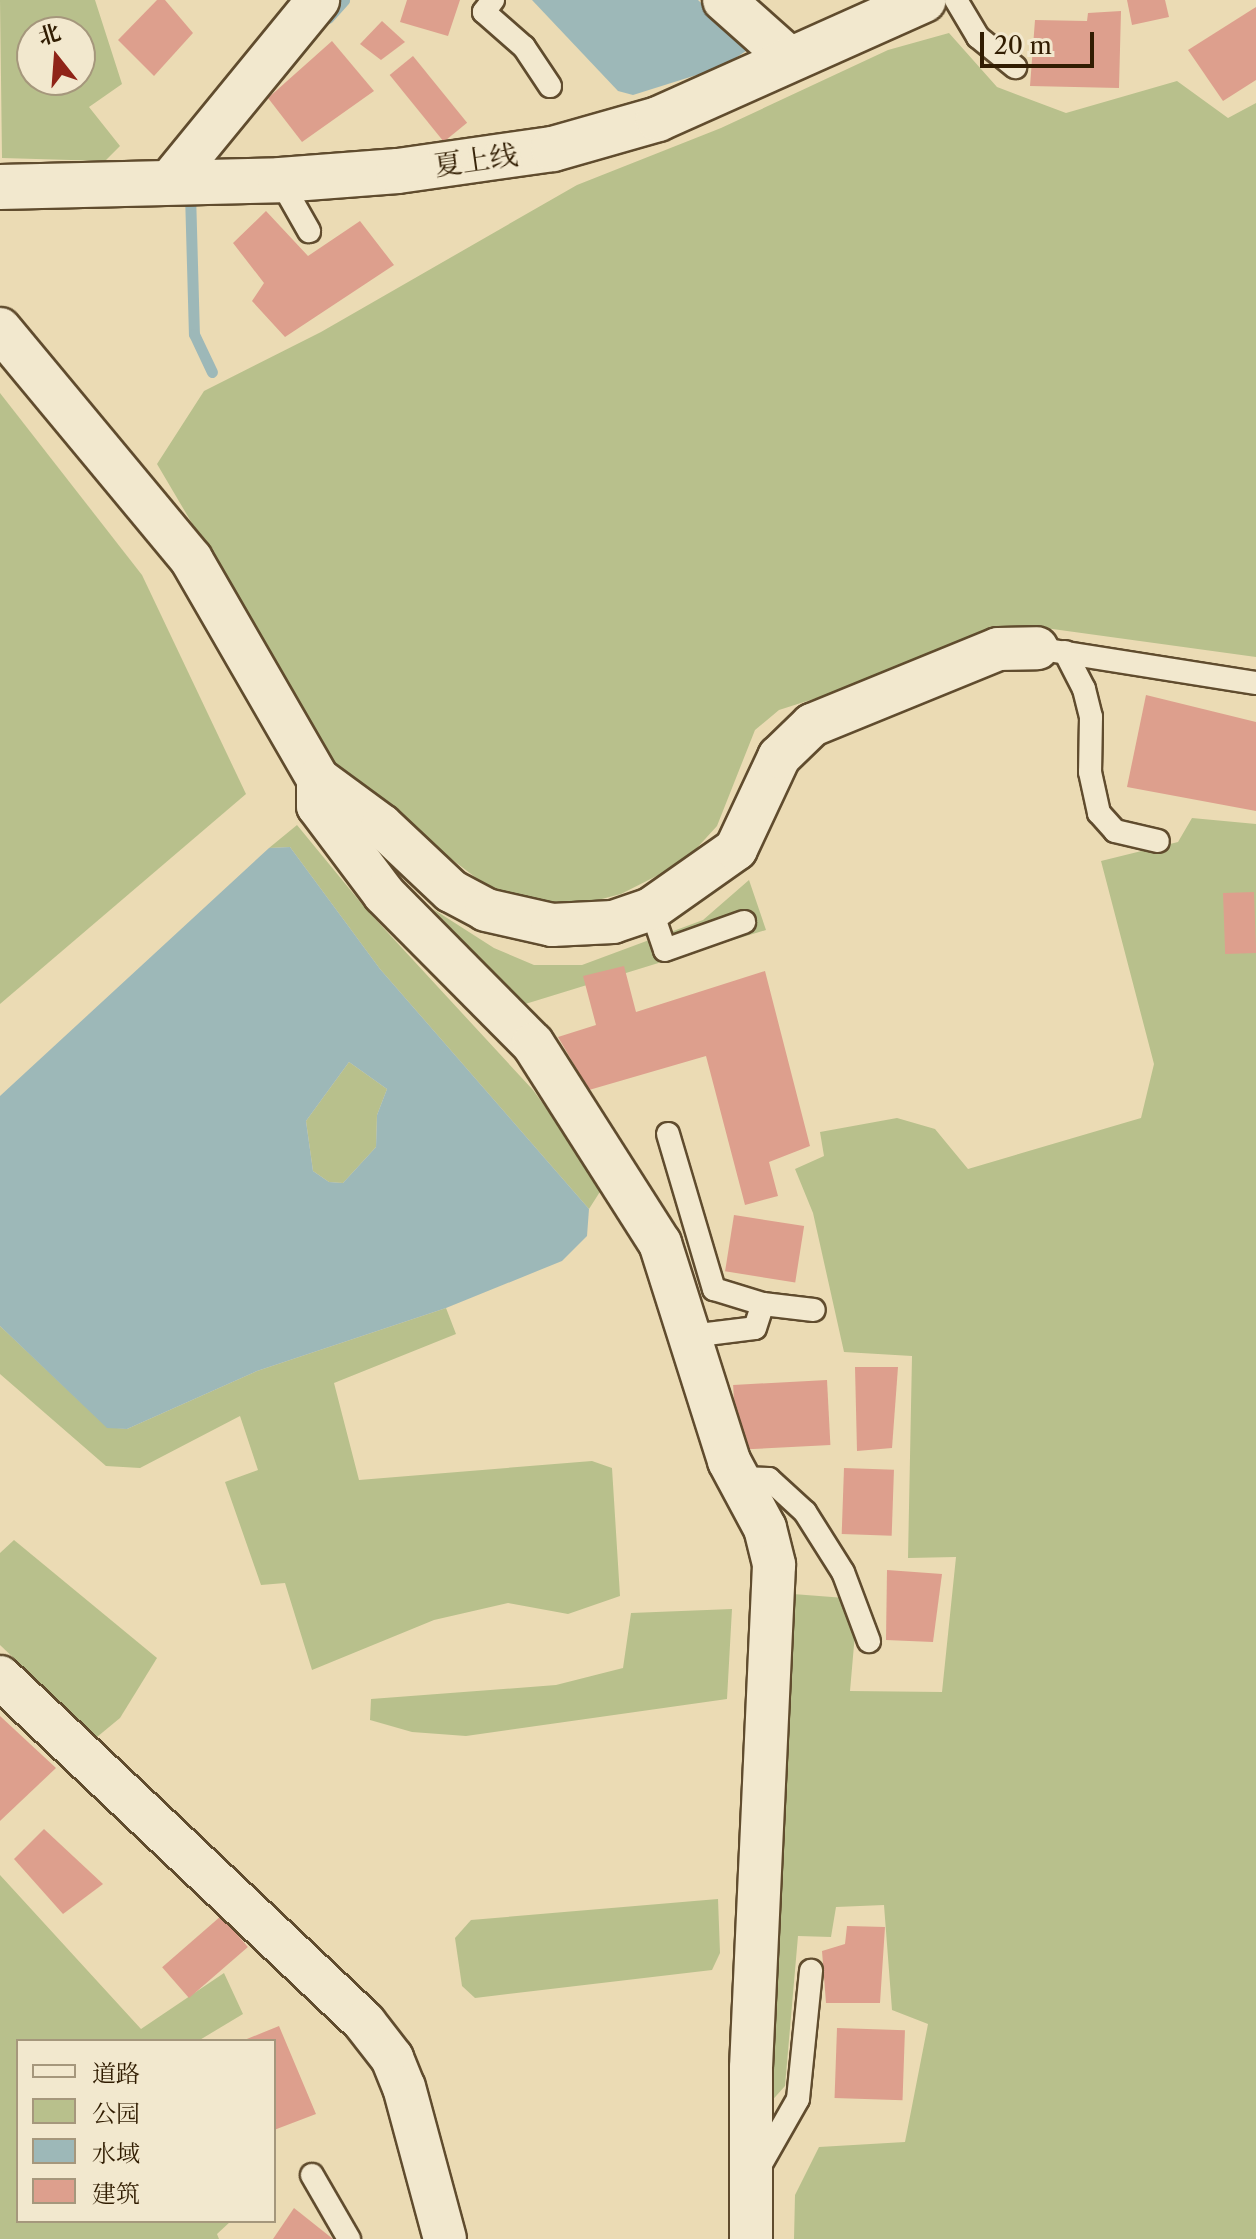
<!DOCTYPE html>
<html>
<head>
<meta charset="utf-8">
<style>
	body { margin:0 }
	#map { position:relative; width:1256px; height:2239px; overflow:hidden; background:#ebdbb4; font-family:"Libre Caslon Text","Noto Serif SC",serif }
	div>[style] { position:absolute }
	.green>* { inset:0; background:#b8c08c }
	.water>* { inset:0; background:#9db8b8 }
	.stream>* { height:11px; margin:-5.5px; padding:0 5.5px; transform-origin:5.5px; border-radius:5.5px; background:#9db8b8 }
	.building>* { inset:0; background:#dd9f8d; transform-origin:0 0 }
	.roads { filter:drop-shadow(2px 0 #604c2e) drop-shadow(-2px 0 #604c2e) drop-shadow(0 2px #604c2e) drop-shadow(0 -2px #604c2e) }
	.lane>* { height:22px; margin:-11px; padding:0 11px; transform-origin:11px; border-radius:11px; background:#f2e8ce }
	.street>* { height:42px; margin:-21px; padding:0 21px; transform-origin:21px; border-radius:21px; background:#f2e8ce }
	.secondary>* { height:44px; margin:-22px; padding:0 22px; transform-origin:22px; border-radius:22px; background:#f2e8ce }
	span { translate:-50% -50%; white-space:nowrap; text-align:center; line-height:1.15; -webkit-text-stroke:7px #f2e8ce; paint-order:stroke }
	.street-label { font-size:28px; color:#311d02 }
	.legend { position:absolute; left:16px; top:2039px; width:260px; height:184px; box-sizing:border-box; background:#f2e8ce; border:2px solid #a5977c; margin:0; padding:10px 14px; list-style:none; font-size:24px; color:#311d02 }
	.legend li { display:flex; align-items:center; gap:16px; height:40px }
	.legend b { width:40px; border:2px solid #a5977c }
	.north { position:absolute; left:16px; top:16px; width:80px; height:80px; box-sizing:border-box; background:#f2e8ce; border:2px solid #a5977c; border-radius:50%; rotate:343deg; font-size:22px; font-weight:700; line-height:32px; text-align:center; color:#311d02 }
	.north::after { content:''; display:block; margin:auto; width:28px; height:36px; background:#8f2418; clip-path:polygon(50% 0,100% 100%,50% 72%,0 100%) }
	.scale { position:absolute; left:980px; top:32px; width:114px; height:36px; box-sizing:border-box; border:4px solid #311d02; border-top:0; padding-left:10px; font-size:24px; line-height:28px; white-space:nowrap; color:#311d02; -webkit-text-stroke:6px #f2e8ce; paint-order:stroke }
</style>
</head>
<body>
<div id="map">
	<div class="green">
		<div style="clip-path:polygon(evenodd,0 0,95px 0,122px 84px,89px 107px,120px 146px,105px 161px,2px 158px,0 0,32px 32px,80px 32px,80px 80px,32px 80px,32px 32px)"></div>
		<div style="clip-path:polygon(949px 33px,997px 87px,1066px 113px,1177px 81px,1228px 118px,1256px 103px,1256px 657px,1038px 627px,779px 710px,755px 730px,717px 826px,684px 862px,621px 894px,575px 906px,492px 890px,340px 774px,157px 464px,204px 391px,321px 332px,577px 185px,721px 128px,888px 50px)"></div>
		<div style="clip-path:polygon(0 393px,142px 575px,246px 794px,0 1004px)"></div>
		<div style="clip-path:polygon(1192px 818px,1256px 824px,1256px 2239px,794px 2239px,795px 2195px,819px 2147px,905px 2142px,928px 2024px,892px 2010px,884px 1905px,836px 1907px,831px 1937px,798px 1936px,785px 2086px,768px 2105px,793px 1594px,858px 1599px,850px 1691px,942px 1692px,956px 1557px,908px 1558px,912px 1356px,844px 1352px,813px 1213px,795px 1169px,824px 1156px,820px 1132px,897px 1118px,935px 1129px,968px 1169px,1141px 1118px,1154px 1064px,1101px 861px,1178px 842px)"></div>
		<div style="clip-path:polygon(297px 825px,366px 909px,533px 1090px,603px 1187px,589px 1209px,380px 969px,290px 847px,269px 848px)"></div>
		<div style="clip-path:polygon(749px 880px,766px 930px,522px 1005px,433px 909px,494px 948px,534px 965px,582px 965px,703px 920px)"></div>
		<div style="clip-path:polygon(349px 1062px,387px 1089px,377px 1115px,376px 1147px,343px 1183px,329px 1182px,313px 1171px,306px 1121px)"></div>
		<div style="clip-path:polygon(446px 1308px,456px 1334px,334px 1383px,359px 1480px,592px 1461px,612px 1468px,620px 1596px,568px 1614px,508px 1603px,434px 1620px,312px 1670px,285px 1583px,261px 1585px,225px 1482px,258px 1470px,240px 1416px,140px 1468px,106px 1466px,0 1374px,0 1326px,107px 1427px,127px 1429px,257px 1371px)"></div>
		<div style="clip-path:polygon(14px 1540px,157px 1658px,120px 1718px,97px 1737px,0 1645px,0 1553px)"></div>
		<div style="clip-path:polygon(732px 1609px,727px 1699px,466px 1736px,412px 1732px,370px 1720px,371px 1699px,556px 1685px,623px 1668px,631px 1613px)"></div>
		<div style="clip-path:polygon(0 1875px,141px 2029px,224px 1973px,243px 2014px,198px 2041px,18px 2041px,18px 2221px,231px 2221px,217px 2234px,219px 2239px,0 2239px)"></div>
		<div style="clip-path:polygon(718px 1899px,720px 1953px,712px 1970px,475px 1998px,462px 1986px,455px 1938px,471px 1920px)"></div>
	</div>
	<div class="water">
		<div style="clip-path:polygon(532px 0,698px 0,749px 49px,722px 67px,633px 95px,618px 91px)"></div>
		<div style="clip-path:polygon(evenodd,290px 847px,380px 969px,589px 1209px,587px 1236px,562px 1261px,446px 1308px,257px 1371px,127px 1429px,107px 1428px,0 1326px,0 1096px,269px 848px,290px 847px,349px 1062px,387px 1089px,377px 1115px,376px 1147px,343px 1183px,329px 1182px,313px 1171px,306px 1121px,349px 1062px)"></div>
	</div>
	<div class="stream">
		<div style="left:328px;top:18px;width:24px;rotate:-48deg"></div>
		<div style="left:190px;top:193px;width:141px;rotate:88.4deg"></div>
		<div style="left:194px;top:334px;width:42px;rotate:64.7deg"></div>
	</div>
	<div class="building">
		<div style="clip-path:polygon(157px 0,165px 0,193px 33px,154px 76px,118px 40px)"></div>
		<div style="clip-path:polygon(407px 0,460px 0,448px 36px,400px 22px)"></div>
		<div style="clip-path:polygon(1127px 0,1165px 0,1169px 17px,1132px 25px)"></div>
		<div style="clip-path:polygon(1256px 7px,1256px 80px,1223px 101px,1188px 50px)"></div>
		<div style="clip-path:polygon(1121px 11px,1119px 88px,1030px 86px,1035px 20px,1087px 21px,1088px 13px)"></div>
		<div style="clip-path:polygon(382px 21px,405px 42px,381px 60px,360px 44px)"></div>
		<div style="clip-path:polygon(332px 41px,374px 91px,302px 142px,268px 98px)"></div>
		<div style="left:413px;top:56px;width:86px;height:30px;rotate:51deg"></div>
		<div style="clip-path:polygon(266px 211px,308px 256px,360px 221px,394px 265px,285px 337px,252px 301px,264px 283px,233px 243px)"></div>
		<div style="clip-path:polygon(1146px 695px,1256px 722px,1256px 811px,1127px 787px)"></div>
		<div style="left:1254px;top:892px;width:61px;height:31px;rotate:88deg"></div>
		<div style="clip-path:polygon(624px 966px,636px 1012px,765px 971px,810px 1146px,769px 1162px,778px 1196px,745px 1205px,706px 1056px,589px 1090px,558px 1037px,596px 1025px,583px 976px)"></div>
		<div style="left:734px;top:1215px;width:71px;height:57px;rotate:9deg"></div>
		<div style="clip-path:polygon(855px 1367px,898px 1367px,892px 1448px,857px 1451px)"></div>
		<div style="left:827px;top:1380px;width:65px;height:94px;rotate:87deg"></div>
		<div style="left:844px;top:1468px;width:50px;height:66px;rotate:2deg"></div>
		<div style="clip-path:polygon(887px 1570px,942px 1574px,933px 1642px,886px 1640px)"></div>
		<div style="clip-path:polygon(0 1716px,56px 1768px,0 1821px)"></div>
		<div style="clip-path:polygon(44px 1829px,103px 1884px,63px 1914px,14px 1859px)"></div>
		<div style="left:221px;top:1916px;width:41px;height:78px;rotate:49deg"></div>
		<div style="clip-path:polygon(847px 1926px,885px 1927px,880px 2003px,826px 2003px,822px 1951px,845px 1944px)"></div>
		<div style="clip-path:polygon(279px 2026px,316px 2114px,274px 2130px,274px 2041px,242px 2041px)"></div>
		<div style="left:837px;top:2028px;width:68px;height:70px;rotate:2deg"></div>
		<div style="clip-path:polygon(294px 2208px,333px 2239px,273px 2239px)"></div>
	</div>
	<div class="roads">
		<div class="lane">
			<div style="left:493px;top:0;width:15px;rotate:127deg"></div>
			<div style="left:484px;top:12px;width:53px;rotate:41.2deg"></div>
			<div style="left:524px;top:47px;width:47px;rotate:56.3deg"></div>
			<div style="left:956px;top:0;width:43px;rotate:59.3deg"></div>
			<div style="left:978px;top:37px;width:48px;rotate:39deg"></div>
			<div style="left:280px;top:180px;width:59px;rotate:60.4deg"></div>
			<div style="left:1054px;top:651px;width:205px;rotate:9deg"></div>
			<div style="left:1065px;top:652px;width:42px;rotate:62.8deg"></div>
			<div style="left:1084px;top:689px;width:29px;rotate:76deg"></div>
			<div style="left:1091px;top:717px;width:55px;rotate:91deg"></div>
			<div style="left:1090px;top:772px;width:42px;rotate:77.6deg"></div>
			<div style="left:1099px;top:813px;width:24px;rotate:48deg"></div>
			<div style="left:1115px;top:831px;width:44px;rotate:13.1deg"></div>
			<div style="left:651px;top:909px;width:43px;rotate:71.1deg"></div>
			<div style="left:665px;top:950px;width:84px;rotate:-19.5deg"></div>
			<div style="left:668px;top:1134px;width:162px;rotate:73.5deg"></div>
			<div style="left:714px;top:1289px;width:51px;rotate:17deg"></div>
			<div style="left:691px;top:1336px;width:64px;rotate:-7.1deg"></div>
			<div style="left:755px;top:1328px;width:25px;rotate:-72deg"></div>
			<div style="left:763px;top:1304px;width:51px;rotate:6.7deg"></div>
			<div style="left:738px;top:1478px;width:31px;rotate:2deg"></div>
			<div style="left:769px;top:1479px;width:49px;rotate:42.5deg"></div>
			<div style="left:805px;top:1512px;width:71px;rotate:57.7deg"></div>
			<div style="left:843px;top:1572px;width:74px;rotate:69.4deg"></div>
			<div style="left:757px;top:2171px;width:83px;rotate:-60.3deg"></div>
			<div style="left:798px;top:2099px;width:129px;rotate:-84.2deg"></div>
			<div style="left:312px;top:2175px;width:74px;rotate:60deg"></div>
		</div>
		<div class="street">
			<div style="left:724px;top:0;width:86px;rotate:41.7deg"></div>
			<div style="left:170px;top:181px;width:234px;rotate:-50.7deg"></div>
			<div style="left:0;top:329px;width:299px;rotate:50.3deg"></div>
			<div style="left:191px;top:559px;width:254px;rotate:60deg"></div>
			<div style="left:318px;top:779px;width:27px;rotate:90deg"></div>
			<div style="left:318px;top:806px;width:110px;rotate:53.1deg"></div>
			<div style="left:384px;top:894px;width:211px;rotate:45.2deg"></div>
			<div style="left:533px;top:1044px;width:236px;rotate:57.5deg"></div>
			<div style="left:660px;top:1243px;width:229px;rotate:72.4deg"></div>
			<div style="left:729px;top:1461px;width:76px;rotate:61.8deg"></div>
			<div style="left:765px;top:1528px;width:38px;rotate:76deg"></div>
			<div style="left:774px;top:1565px;width:504px;rotate:92.62deg"></div>
			<div style="left:751px;top:2068px;width:171px;rotate:90deg"></div>
			<div style="left:318px;top:779px;width:79px;rotate:36.3deg"></div>
			<div style="left:382px;top:826px;width:95px;rotate:43.3deg"></div>
			<div style="left:451px;top:891px;width:40px;rotate:28deg"></div>
			<div style="left:486px;top:910px;width:68px;rotate:12.8deg"></div>
			<div style="left:552px;top:925px;width:61px;rotate:-2.8deg"></div>
			<div style="left:613px;top:922px;width:40px;rotate:-18.9deg"></div>
			<div style="left:651px;top:909px;width:104px;rotate:-35.2deg"></div>
			<div style="left:736px;top:849px;width:102px;rotate:-64.9deg"></div>
			<div style="left:779px;top:757px;width:46px;rotate:-44.1deg"></div>
			<div style="left:812px;top:725px;width:201px;rotate:-22.2deg"></div>
			<div style="left:998px;top:649px;width:39px;rotate:-1deg"></div>
			<div style="left:0;top:1677px;width:502px;rotate:43.46deg"></div>
			<div style="left:364px;top:2022px;width:46px;rotate:52.1deg"></div>
			<div style="left:392px;top:2058px;width:31px;rotate:68deg"></div>
			<div style="left:404px;top:2087px;width:157px;rotate:74.9deg"></div>
		</div>
		<div class="secondary">
			<div style="left:0;top:187px;width:280px;rotate:-1.4deg"></div>
			<div style="left:280px;top:180px;width:118px;rotate:-4.4deg"></div>
			<div style="left:398px;top:171px;width:157px;rotate:-8.1deg"></div>
			<div style="left:553px;top:149px;width:109px;rotate:-15.9deg"></div>
			<div style="left:658px;top:119px;width:291px;rotate:-24.1deg"></div>
		</div>
	</div>
	<div class="street-label">
		<span style="left:476px;top:160px;rotate:-8deg">夏上线</span>
	</div>
	<ul class="legend">
	<li><b style="height:10px;background:#f2e8ce"></b>道路</li>
	<li><b style="height:22px;background:#b8c08c"></b>公园</li>
	<li><b style="height:22px;background:#9db8b8"></b>水域</li>
	<li><b style="height:22px;background:#dd9f8d"></b>建筑</li>
	</ul>
	<div class="north">北</div>
	<div class="scale">20 m</div>
</div>
</body>
</html>
